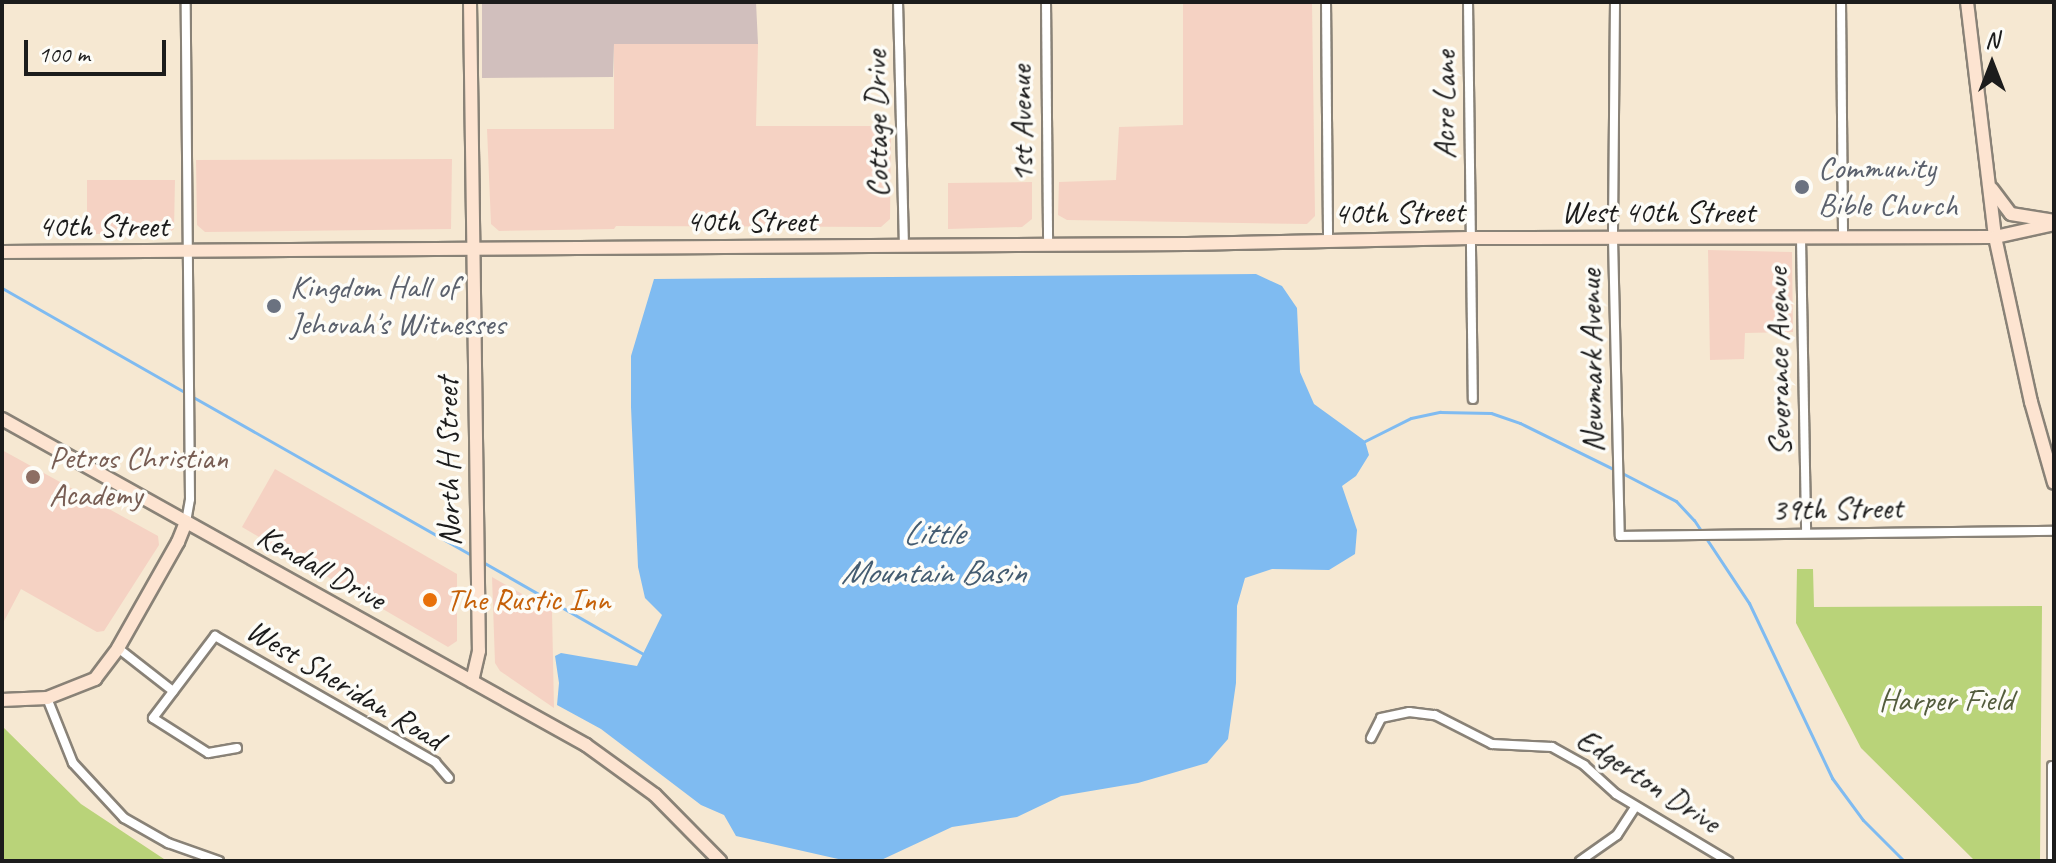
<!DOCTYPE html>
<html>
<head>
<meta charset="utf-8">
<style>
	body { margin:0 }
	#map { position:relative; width:2056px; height:863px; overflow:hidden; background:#f6e8d2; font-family:Caveat,sans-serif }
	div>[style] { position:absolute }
	.built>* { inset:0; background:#f5d2c3 }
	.industrial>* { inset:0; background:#d1bfbd }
	.green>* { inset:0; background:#b9d379 }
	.water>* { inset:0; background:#7fbbf1 }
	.stream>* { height:3px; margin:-1.5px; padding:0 1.5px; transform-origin:1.5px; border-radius:1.5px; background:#7fbbf1 }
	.roads { filter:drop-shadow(2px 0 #898277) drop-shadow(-2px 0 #898277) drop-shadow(0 2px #898277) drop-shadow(0 -2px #898277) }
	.street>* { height:8px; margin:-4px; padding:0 4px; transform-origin:4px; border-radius:4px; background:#fff }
	.secondary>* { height:12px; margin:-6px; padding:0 6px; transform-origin:6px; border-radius:6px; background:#fde4d1 }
	.dots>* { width:22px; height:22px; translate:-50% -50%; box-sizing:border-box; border:4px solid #fdfcf7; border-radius:50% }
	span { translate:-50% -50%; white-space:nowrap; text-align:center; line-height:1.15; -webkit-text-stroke:7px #fdfcf7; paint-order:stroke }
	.street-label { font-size:32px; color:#1c1c1c }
	.worship-label { font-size:32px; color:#5b616d }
	.left { translate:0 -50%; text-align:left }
	.education-label { font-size:32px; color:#785e54 }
	.food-label { font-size:32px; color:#c56008 }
	.park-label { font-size:32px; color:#535c3d }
	.water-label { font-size:34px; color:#445c71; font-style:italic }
	.frame { position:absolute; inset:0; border:4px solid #1c1c1c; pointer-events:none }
	.north { position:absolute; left:1952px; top:24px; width:80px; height:80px; -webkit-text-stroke:6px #fdfcf7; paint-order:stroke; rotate:0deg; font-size:22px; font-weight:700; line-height:32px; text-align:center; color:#1c1c1c }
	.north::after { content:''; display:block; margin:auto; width:28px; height:36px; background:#1c1c1c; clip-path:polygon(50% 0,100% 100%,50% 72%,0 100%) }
	.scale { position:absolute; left:24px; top:40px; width:142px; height:36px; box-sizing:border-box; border:4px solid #1c1c1c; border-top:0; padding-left:10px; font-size:24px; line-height:28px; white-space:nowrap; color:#1c1c1c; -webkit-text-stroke:6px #fdfcf7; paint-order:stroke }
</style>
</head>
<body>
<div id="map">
	<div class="built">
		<div style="clip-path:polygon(1183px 2px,1312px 2px,1315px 216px,1307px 224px,1067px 220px,1058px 215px,1059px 182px,1116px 180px,1119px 127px,1183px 125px)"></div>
		<div style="clip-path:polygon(614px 44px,758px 44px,756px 126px,891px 126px,890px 219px,881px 227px,616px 226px,614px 229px,499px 231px,491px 224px,487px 129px,614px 129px)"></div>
		<div style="clip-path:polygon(452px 159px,451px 229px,205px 232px,197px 225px,196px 160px)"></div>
		<div style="clip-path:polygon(87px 180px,175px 180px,174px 229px,167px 234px,87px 234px)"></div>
		<div style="clip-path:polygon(1032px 182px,1032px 219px,1022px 227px,948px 229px,948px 183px)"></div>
		<div style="clip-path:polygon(1708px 250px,1792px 252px,1793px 332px,1745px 333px,1744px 359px,1710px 360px)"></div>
		<div style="clip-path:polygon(2px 450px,158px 536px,159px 545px,104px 631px,97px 632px,21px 589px,2px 625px)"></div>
		<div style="clip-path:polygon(275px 469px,457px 574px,457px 641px,448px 647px,242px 527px)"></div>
		<div style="clip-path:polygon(492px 577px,552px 611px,554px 708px,500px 671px,495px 663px)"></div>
	</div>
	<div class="industrial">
		<div style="clip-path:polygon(482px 2px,756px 2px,758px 44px,614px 44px,613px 77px,482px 78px)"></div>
	</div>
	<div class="green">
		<div style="clip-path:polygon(1797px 569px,1813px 569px,1814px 607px,2042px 606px,2040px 861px,1975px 861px,1861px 748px,1796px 623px)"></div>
		<div style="clip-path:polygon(2px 726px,81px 804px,167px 861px,2px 861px)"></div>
	</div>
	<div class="water">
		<div style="clip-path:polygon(1256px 274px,1282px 286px,1297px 308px,1300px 372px,1314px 404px,1365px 441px,1369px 455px,1356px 476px,1342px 486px,1357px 530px,1355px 554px,1329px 570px,1272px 569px,1245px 578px,1237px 606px,1236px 683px,1228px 739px,1207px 763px,1138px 783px,1061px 796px,1017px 817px,952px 827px,879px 861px,847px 861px,736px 836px,724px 815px,701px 805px,601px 729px,557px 705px,559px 683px,555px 656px,561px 653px,637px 666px,662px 615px,645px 598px,638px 567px,631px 407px,631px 356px,654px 279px)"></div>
	</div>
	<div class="stream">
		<div style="left:2px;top:288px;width:212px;rotate:29.7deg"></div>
		<div style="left:193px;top:397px;width:324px;rotate:29.6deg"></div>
		<div style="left:1365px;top:441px;width:51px;rotate:-26.6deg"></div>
		<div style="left:1411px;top:418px;width:30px;rotate:-12deg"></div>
		<div style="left:1440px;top:412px;width:51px;rotate:1.1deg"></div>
		<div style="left:1491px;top:413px;width:31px;rotate:19deg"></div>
		<div style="left:1520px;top:423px;width:106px;rotate:26.3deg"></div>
		<div style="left:1622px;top:473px;width:61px;rotate:27.4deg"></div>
		<div style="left:1676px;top:501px;width:26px;rotate:47deg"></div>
		<div style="left:1694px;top:520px;width:100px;rotate:56.5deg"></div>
		<div style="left:1749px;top:603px;width:194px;rotate:64.6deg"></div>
		<div style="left:1832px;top:778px;width:52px;rotate:53.6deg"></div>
		<div style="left:1863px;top:820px;width:58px;rotate:45deg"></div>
		<div style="left:481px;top:561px;width:189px;rotate:29.8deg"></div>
	</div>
	<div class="roads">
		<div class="street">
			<div style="left:898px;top:2px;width:244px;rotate:88.6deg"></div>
			<div style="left:1046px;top:2px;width:243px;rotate:89.5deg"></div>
			<div style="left:1326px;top:2px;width:237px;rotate:89.5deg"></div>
			<div style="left:1468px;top:2px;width:397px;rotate:89.3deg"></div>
			<div style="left:1615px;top:2px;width:236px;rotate:90.5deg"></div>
			<div style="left:1613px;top:238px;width:298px;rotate:88.7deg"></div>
			<div style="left:1620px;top:536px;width:434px;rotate:-0.7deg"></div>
			<div style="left:1841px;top:2px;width:236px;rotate:89.5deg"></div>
			<div style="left:1801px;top:238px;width:295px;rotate:89deg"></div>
			<div style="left:186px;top:522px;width:23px;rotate:-80deg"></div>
			<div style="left:190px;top:499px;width:497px;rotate:-90.5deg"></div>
			<div style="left:118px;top:648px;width:70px;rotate:38deg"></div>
			<div style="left:47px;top:698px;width:70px;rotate:68.2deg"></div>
			<div style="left:73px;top:763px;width:75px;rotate:47.2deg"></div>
			<div style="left:124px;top:818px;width:51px;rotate:29.6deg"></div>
			<div style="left:168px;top:843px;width:54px;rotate:19.4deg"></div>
			<div style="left:1371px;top:738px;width:22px;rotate:-63deg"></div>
			<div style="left:1381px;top:718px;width:29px;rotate:-12deg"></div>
			<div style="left:1409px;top:712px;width:26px;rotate:7deg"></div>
			<div style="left:1435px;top:715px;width:64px;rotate:27deg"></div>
			<div style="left:1492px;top:744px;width:60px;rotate:2.9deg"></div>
			<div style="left:1552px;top:747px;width:37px;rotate:29deg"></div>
			<div style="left:1584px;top:765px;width:43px;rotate:42.2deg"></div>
			<div style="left:1616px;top:794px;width:131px;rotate:30.9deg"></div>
			<div style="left:237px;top:748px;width:29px;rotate:170deg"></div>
			<div style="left:208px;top:753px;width:65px;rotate:-147.5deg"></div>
			<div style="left:153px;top:718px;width:103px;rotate:-52.9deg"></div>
			<div style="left:215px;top:636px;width:254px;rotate:29.8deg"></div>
			<div style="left:435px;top:762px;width:21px;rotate:49deg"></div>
			<div style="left:1580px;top:861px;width:45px;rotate:-35.1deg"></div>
			<div style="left:1617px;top:835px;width:33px;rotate:-57deg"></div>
			<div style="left:2052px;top:861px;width:95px;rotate:-90deg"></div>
		</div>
		<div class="secondary">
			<div style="left:470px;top:2px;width:649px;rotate:89.21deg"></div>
			<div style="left:479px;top:651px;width:31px;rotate:103deg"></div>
			<div style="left:1967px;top:2px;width:237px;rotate:83.2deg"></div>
			<div style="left:1995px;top:237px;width:169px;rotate:77.7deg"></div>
			<div style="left:2031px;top:402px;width:84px;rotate:74.1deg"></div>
			<div style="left:1992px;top:189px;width:31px;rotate:53deg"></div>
			<div style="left:2011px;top:214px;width:44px;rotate:9.2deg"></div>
			<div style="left:2px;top:252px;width:1185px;rotate:-0.39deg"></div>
			<div style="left:1187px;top:244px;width:282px;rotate:-1.2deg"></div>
			<div style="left:1469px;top:238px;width:526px;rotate:-0.11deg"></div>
			<div style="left:1995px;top:237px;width:60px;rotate:-12.4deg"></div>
			<div style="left:2px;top:419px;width:669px;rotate:29.17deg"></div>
			<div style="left:586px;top:745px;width:85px;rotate:35.9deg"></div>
			<div style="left:655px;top:795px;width:93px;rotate:45.4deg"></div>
			<div style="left:2px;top:700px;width:45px;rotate:-2.5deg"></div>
			<div style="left:47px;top:698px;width:52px;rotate:-21.6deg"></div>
			<div style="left:95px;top:679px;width:39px;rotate:-53deg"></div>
			<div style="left:118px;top:648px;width:122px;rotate:-60.5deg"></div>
			<div style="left:178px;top:542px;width:22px;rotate:-68deg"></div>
		</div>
	</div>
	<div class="dots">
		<div style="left:1802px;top:187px;background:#6b7280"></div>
		<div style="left:274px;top:306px;background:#6b7280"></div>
		<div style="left:33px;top:477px;background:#8d6e63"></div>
		<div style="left:430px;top:600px;background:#e8710a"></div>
	</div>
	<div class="street-label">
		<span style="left:1445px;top:105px;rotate:-90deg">Acre Lane</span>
		<span style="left:877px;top:124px;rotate:-91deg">Cottage Drive</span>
		<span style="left:1022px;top:124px;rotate:-91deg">1st Avenue</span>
		<span style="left:1658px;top:212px">West 40th Street</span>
		<span style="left:1399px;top:213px;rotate:-1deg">40th Street</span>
		<span style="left:751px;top:221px">40th Street</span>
		<span style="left:103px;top:226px">40th Street</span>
		<span style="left:1592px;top:361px;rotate:-91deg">Newmark Avenue</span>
		<span style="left:1779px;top:362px;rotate:-91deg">Severance Avenue</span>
		<span style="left:449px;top:462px;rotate:-91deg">North H Street</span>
		<span style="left:1837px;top:509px;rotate:-1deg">39th Street</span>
		<span style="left:321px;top:568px;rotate:29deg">Kendall Drive</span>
		<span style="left:345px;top:685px;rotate:31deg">West Sheridan Road</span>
		<span style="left:1648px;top:781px;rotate:33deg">Edgerton Drive</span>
	</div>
	<div class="worship-label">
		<span class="left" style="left:1818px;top:187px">Community<br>Bible Church</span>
		<span class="left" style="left:290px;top:306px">Kingdom Hall of<br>Jehovah's Witnesses</span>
	</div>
	<div class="education-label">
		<span class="left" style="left:49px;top:477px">Petros Christian<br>Academy</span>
	</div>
	<div class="food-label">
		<span class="left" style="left:446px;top:600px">The Rustic Inn</span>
	</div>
	<div class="park-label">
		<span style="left:1946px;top:700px">Harper Field</span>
	</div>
	<div class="water-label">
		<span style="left:933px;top:552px">Little<br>Mountain Basin</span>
	</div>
	<div class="frame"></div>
	<div class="north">N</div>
	<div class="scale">100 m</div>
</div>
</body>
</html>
